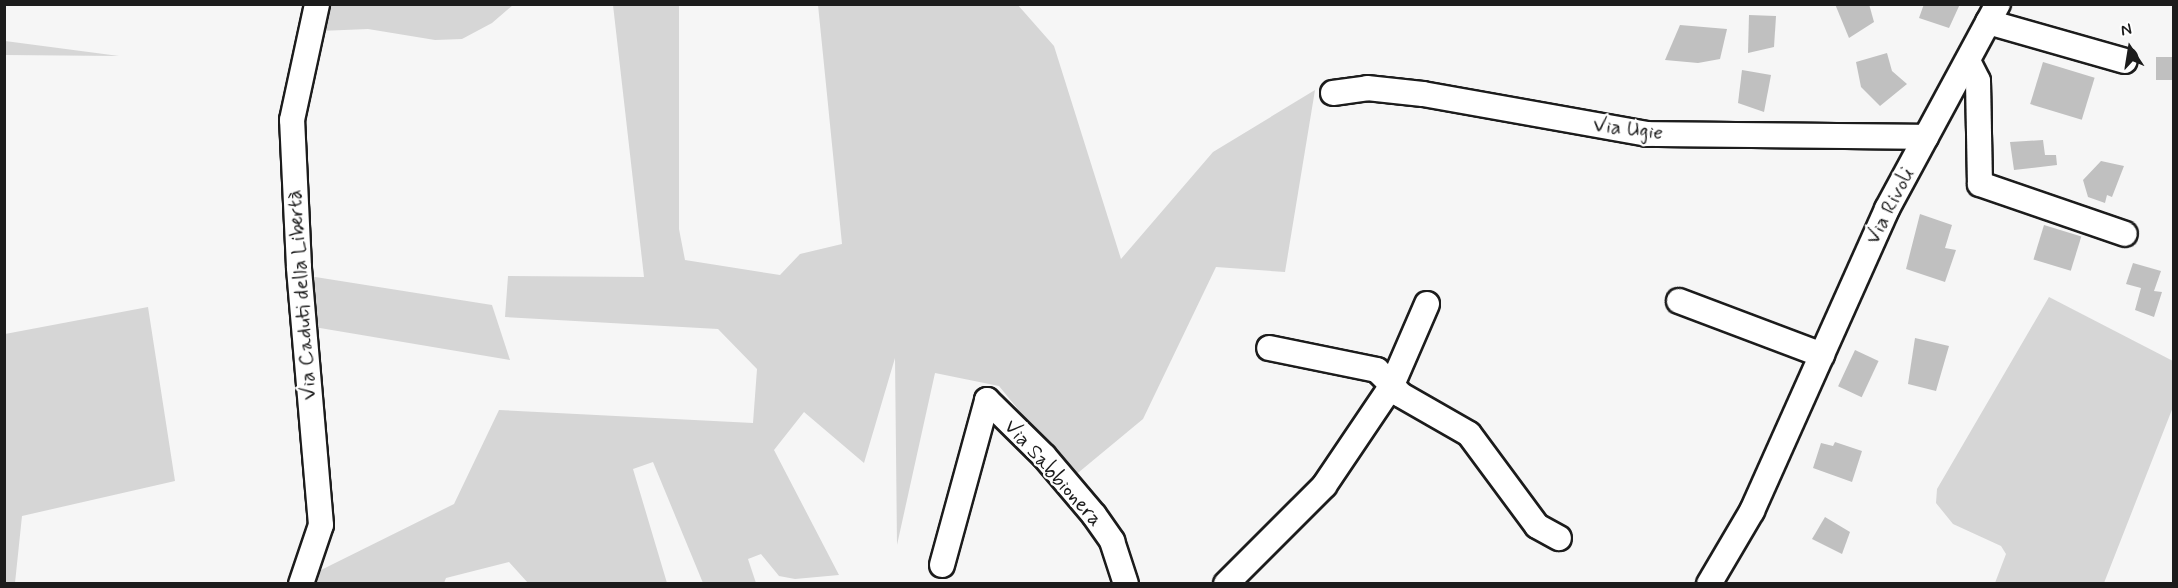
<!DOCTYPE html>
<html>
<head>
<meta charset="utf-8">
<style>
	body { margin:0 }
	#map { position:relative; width:2178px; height:588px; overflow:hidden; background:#f6f6f6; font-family:Mynerve,sans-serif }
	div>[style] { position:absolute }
	.green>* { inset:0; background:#d6d6d6 }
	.building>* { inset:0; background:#c0c0c0; transform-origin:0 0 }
	.roads { filter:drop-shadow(2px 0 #1c1c1c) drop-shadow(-2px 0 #1c1c1c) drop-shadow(0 2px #1c1c1c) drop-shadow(0 -2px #1c1c1c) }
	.minor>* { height:24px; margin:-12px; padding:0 12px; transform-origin:12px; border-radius:12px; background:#fff }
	span { translate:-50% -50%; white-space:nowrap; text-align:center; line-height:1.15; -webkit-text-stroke:4.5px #fff; paint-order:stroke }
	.street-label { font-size:21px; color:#1c1c1c }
	.frame { position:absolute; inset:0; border:6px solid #1c1c1c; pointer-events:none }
	.north { position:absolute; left:2100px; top:18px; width:60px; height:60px; -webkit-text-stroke:4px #fff; paint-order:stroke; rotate:348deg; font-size:16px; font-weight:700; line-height:24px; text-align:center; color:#1c1c1c }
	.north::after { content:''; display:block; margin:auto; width:21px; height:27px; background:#1c1c1c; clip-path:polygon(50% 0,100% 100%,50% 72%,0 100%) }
</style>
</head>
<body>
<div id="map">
	<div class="green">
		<div style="clip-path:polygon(327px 5px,513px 5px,492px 23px,462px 39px,435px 40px,368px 29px,320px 31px)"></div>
		<div style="clip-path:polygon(613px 5px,679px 5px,679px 229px,685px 260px,780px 275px,800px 254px,842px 244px,818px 5px,1017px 4px,1054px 46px,1121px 259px,1213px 152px,1315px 90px,1285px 272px,1216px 267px,1143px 419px,1073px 477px,999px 386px,935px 373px,897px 545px,895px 358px,864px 463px,804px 412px,774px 450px,839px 575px,795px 579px,779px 576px,761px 554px,748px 559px,756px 583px,703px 583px,653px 462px,633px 469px,667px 583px,528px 583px,509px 562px,446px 578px,444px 583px,314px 584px,319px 571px,454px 504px,499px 410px,753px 423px,757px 369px,718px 329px,505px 317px,508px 276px,644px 277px)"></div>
		<div style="clip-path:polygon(5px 41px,119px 56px,5px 55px)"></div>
		<div style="clip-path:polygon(309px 276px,492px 305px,510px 360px,308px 326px)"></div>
		<div style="clip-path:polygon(2049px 297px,2173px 361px,2173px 407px,2104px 583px,1995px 583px,2006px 554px,2001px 546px,1953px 524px,1936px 503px,1937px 489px)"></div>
		<div style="clip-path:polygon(148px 307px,175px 481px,22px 516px,15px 583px,5px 583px,5px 334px)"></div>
	</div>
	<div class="building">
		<div style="clip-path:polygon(1835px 4px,1869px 4px,1874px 22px,1849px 38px)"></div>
		<div style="clip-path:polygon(1924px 4px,1960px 4px,1949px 28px,1919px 18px)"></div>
		<div style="clip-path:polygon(1749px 15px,1776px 16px,1774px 47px,1748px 53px)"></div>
		<div style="clip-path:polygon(1680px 25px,1727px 29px,1720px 59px,1698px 63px,1665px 60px)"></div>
		<div style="clip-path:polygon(1887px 53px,1892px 71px,1907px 84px,1880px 106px,1861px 87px,1856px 62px)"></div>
		<div style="left:2174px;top:57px;width:23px;height:18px;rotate:90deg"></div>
		<div style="left:2043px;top:62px;width:54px;height:44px;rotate:17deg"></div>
		<div style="clip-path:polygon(1742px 70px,1771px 75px,1764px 112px,1738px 103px)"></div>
		<div style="clip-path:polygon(2043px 140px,2045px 155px,2056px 155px,2057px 165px,2014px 170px,2010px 142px)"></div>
		<div style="clip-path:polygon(2101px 161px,2124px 166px,2112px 197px,2107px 195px,2105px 203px,2088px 197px,2083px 180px)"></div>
		<div style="clip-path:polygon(1920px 214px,1952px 225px,1945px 248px,1956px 250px,1945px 282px,1906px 269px)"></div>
		<div style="left:2044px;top:225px;width:39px;height:36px;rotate:17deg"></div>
		<div style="clip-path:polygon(2133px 263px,2161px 271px,2154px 291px,2162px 292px,2154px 317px,2135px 310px,2141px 288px,2126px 284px)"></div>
		<div style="clip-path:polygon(1915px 338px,1949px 346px,1936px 391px,1908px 384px)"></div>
		<div style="left:1855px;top:350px;width:26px;height:40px;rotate:25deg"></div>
		<div style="clip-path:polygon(1835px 442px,1862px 451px,1852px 482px,1813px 468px,1821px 443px,1833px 446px)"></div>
		<div style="clip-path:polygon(1825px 517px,1850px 532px,1842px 554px,1812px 539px)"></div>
	</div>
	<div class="roads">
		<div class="minor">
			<div style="left:1988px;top:22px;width:142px;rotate:15.9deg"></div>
			<div style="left:1968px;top:61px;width:22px;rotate:63deg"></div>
			<div style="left:1978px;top:81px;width:103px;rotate:88.9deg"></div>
			<div style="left:1980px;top:184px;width:153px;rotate:19deg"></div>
			<div style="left:1333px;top:93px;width:34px;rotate:-8deg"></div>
			<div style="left:1367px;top:88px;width:56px;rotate:6.1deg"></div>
			<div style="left:1423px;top:94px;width:228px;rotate:10.1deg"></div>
			<div style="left:1647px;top:134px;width:279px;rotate:0.6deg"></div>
			<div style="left:1679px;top:301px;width:153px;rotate:20.7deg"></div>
			<div style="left:1427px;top:304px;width:88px;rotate:113.4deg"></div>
			<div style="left:1392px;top:385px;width:13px;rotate:48deg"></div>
			<div style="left:1401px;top:395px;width:78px;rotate:29.8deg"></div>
			<div style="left:1469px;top:434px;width:114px;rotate:53.5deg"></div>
			<div style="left:1537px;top:526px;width:25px;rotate:29deg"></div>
			<div style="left:942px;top:565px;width:171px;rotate:-74.7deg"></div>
			<div style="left:987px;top:400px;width:80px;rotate:44.5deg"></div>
			<div style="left:1044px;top:456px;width:77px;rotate:49.7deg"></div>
			<div style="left:1094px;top:515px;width:32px;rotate:55deg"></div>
			<div style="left:1112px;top:541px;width:45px;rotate:72deg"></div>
			<div style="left:301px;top:584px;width:62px;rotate:-71.3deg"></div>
			<div style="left:321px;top:525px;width:259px;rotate:-94.9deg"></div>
			<div style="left:299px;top:267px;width:147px;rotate:-92.7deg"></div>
			<div style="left:292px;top:120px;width:119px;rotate:-77.8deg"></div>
			<div style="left:1226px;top:584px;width:139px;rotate:-45deg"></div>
			<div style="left:1324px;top:486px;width:122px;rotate:-56deg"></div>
			<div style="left:1392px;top:385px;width:21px;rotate:-135deg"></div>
			<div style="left:1377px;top:370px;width:110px;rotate:-168.5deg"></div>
			<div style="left:1709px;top:584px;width:85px;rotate:-59.5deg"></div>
			<div style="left:1752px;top:511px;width:331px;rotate:-65.9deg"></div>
			<div style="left:1887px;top:209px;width:233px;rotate:-61.6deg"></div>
		</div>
	</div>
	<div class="street-label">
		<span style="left:1628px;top:129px;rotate:7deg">Via Ugie</span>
		<span style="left:1890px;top:206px;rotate:-63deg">Via Rivoli</span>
		<span style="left:302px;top:295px;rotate:-94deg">Via Caduti della Libertà</span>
		<span style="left:1053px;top:473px;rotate:48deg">Via Sabbionera</span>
	</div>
	<div class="frame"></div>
	<div class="north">N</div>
</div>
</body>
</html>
